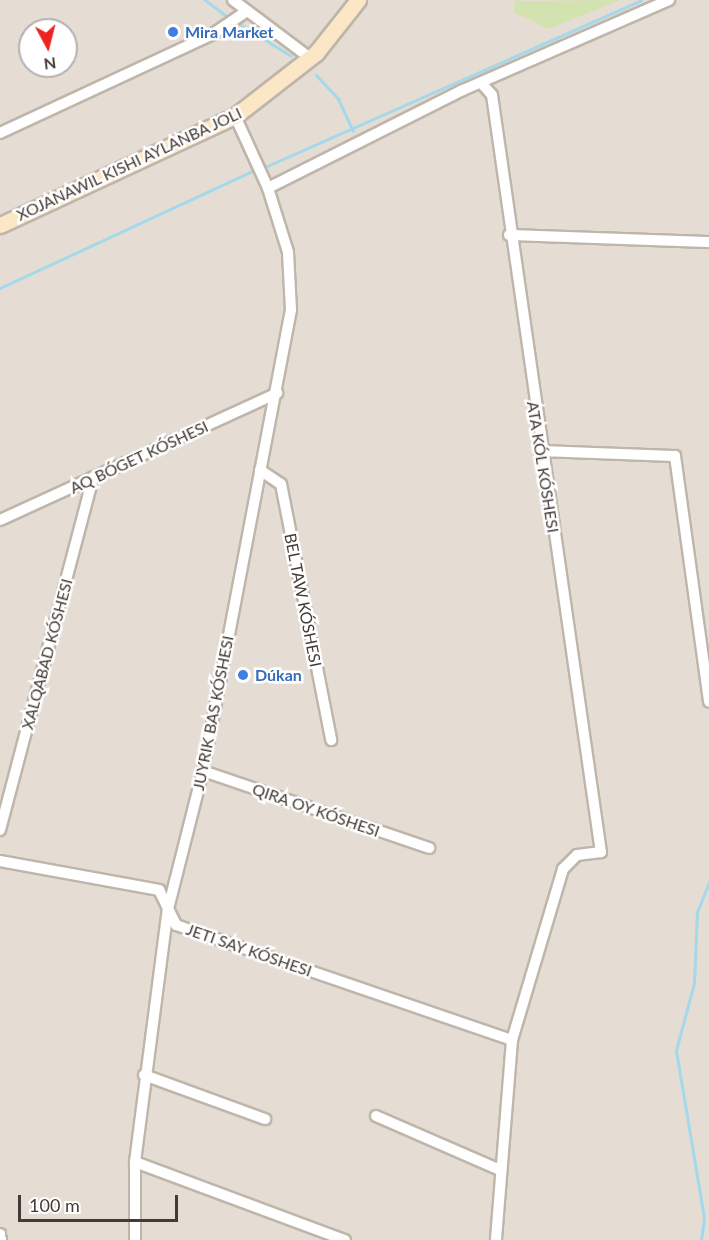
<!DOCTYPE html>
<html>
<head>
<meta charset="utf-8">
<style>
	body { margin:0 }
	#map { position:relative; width:709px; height:1240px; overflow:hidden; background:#f1ece5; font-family:Lato,sans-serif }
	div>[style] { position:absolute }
	.residential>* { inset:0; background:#e5ddd3 }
	.green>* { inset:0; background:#d3e3b0 }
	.stream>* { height:3px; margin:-1.5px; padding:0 1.5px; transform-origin:1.5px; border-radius:1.5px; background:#a4d8eb }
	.roads { filter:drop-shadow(2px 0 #bfb5ab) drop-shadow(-2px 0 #bfb5ab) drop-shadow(0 2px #bfb5ab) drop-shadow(0 -2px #bfb5ab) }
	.street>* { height:10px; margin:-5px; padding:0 5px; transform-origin:5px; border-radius:5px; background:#fff }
	.secondary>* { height:15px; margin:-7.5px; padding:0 7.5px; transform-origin:7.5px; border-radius:7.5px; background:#fbe6c5 }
	.dots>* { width:16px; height:16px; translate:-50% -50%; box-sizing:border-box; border:3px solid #fff; border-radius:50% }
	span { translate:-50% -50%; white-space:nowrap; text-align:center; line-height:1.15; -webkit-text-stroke:5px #fff; paint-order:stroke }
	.shop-label { font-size:16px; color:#366cbe; font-weight:700 }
	.left { translate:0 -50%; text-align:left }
	.street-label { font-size:16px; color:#433b35 }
	.north { position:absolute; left:18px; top:18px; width:60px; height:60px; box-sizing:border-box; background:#fff; border:2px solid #b4b1ae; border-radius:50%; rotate:173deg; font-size:16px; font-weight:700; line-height:24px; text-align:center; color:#433b35 }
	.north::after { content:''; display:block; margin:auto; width:21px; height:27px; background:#ec2321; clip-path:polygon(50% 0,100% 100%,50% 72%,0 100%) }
	.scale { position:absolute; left:18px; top:1195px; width:160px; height:27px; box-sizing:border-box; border:3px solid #433b35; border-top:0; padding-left:8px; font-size:18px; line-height:21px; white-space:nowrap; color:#433b35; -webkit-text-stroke:4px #fff; paint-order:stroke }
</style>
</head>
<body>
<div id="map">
	<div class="residential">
		<div style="clip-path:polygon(evenodd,0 0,709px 0,709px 1240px,0 1240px,0 0,30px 30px,66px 30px,66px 66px,30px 66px,30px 30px)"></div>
	</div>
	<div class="green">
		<div style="clip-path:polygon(515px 0,523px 1px,620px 0,548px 29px,514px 12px)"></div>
	</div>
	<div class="stream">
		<div style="left:205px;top:0;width:26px;rotate:37deg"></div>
		<div style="left:238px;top:23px;width:62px;rotate:31.9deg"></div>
		<div style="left:316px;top:75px;width:33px;rotate:47deg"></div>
		<div style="left:338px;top:99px;width:35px;rotate:65deg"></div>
		<div style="left:267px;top:166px;width:409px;rotate:-23.9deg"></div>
		<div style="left:0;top:288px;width:276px;rotate:-24.9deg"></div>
		<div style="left:701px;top:1240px;width:22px;rotate:-82deg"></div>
		<div style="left:704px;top:1218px;width:170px;rotate:-99.5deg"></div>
		<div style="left:676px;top:1050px;width:69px;rotate:-75deg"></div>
		<div style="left:694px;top:983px;width:71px;rotate:-87.6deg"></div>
		<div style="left:697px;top:912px;width:32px;rotate:-68deg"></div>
	</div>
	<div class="roads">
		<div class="street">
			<div style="left:233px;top:0;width:96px;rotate:37deg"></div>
			<div style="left:483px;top:85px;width:13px;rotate:48deg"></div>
			<div style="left:492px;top:95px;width:765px;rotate:81.81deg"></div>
			<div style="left:601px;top:852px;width:24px;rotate:173deg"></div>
			<div style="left:577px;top:855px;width:20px;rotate:135deg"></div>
			<div style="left:563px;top:869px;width:178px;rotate:106.6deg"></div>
			<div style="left:512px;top:1040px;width:201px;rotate:94.6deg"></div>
			<div style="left:0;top:133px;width:235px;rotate:-24.9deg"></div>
			<div style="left:213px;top:34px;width:41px;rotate:-34.1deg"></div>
			<div style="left:268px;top:188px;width:218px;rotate:-26.7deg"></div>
			<div style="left:463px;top:90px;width:225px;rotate:-23.6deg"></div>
			<div style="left:509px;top:235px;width:200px;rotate:2deg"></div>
			<div style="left:540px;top:451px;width:135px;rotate:2.1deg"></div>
			<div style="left:675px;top:456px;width:248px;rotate:82.1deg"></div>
			<div style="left:260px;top:470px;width:25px;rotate:34deg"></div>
			<div style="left:281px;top:484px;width:261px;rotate:78.9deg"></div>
			<div style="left:0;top:520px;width:305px;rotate:-24.6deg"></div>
			<div style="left:203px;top:771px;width:239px;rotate:18.8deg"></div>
			<div style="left:0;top:830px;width:365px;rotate:-75.2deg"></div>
			<div style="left:0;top:861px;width:162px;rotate:10.3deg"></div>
			<div style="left:159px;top:890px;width:39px;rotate:64deg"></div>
			<div style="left:176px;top:925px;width:355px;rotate:18.9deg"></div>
			<div style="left:144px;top:1075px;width:129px;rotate:20deg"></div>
			<div style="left:376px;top:1116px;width:135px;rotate:23.5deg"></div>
			<div style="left:135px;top:1162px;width:224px;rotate:20.4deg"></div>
			<div style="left:0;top:1234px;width:6px;rotate:81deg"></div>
			<div style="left:135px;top:1240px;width:78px;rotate:-90deg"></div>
			<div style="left:135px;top:1162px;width:255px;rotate:-82.6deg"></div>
			<div style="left:168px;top:909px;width:142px;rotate:-75.8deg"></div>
			<div style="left:203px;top:771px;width:469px;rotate:-79.2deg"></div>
			<div style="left:291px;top:310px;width:58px;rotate:-93deg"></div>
			<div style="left:288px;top:252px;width:67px;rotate:-107.4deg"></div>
			<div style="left:268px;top:188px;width:79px;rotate:-114.6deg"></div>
		</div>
		<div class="secondary">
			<div style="left:0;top:225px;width:259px;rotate:-24.9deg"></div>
			<div style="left:235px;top:116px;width:103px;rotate:-37.9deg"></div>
			<div style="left:316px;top:53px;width:68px;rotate:-51.6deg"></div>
		</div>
	</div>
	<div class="dots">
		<div style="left:173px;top:32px;background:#3f7fe0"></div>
		<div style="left:243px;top:675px;background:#3f7fe0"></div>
	</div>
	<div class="shop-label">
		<span class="left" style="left:185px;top:32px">Mira Market</span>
		<span class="left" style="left:255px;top:675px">Dúkan</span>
	</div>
	<div class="street-label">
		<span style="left:129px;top:164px;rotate:-25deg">XOJANAWIL KISHI AYLANBA JOLI</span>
		<span style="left:139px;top:457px;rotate:-25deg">AQ BÓGET KÓSHESI</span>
		<span style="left:543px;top:467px;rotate:81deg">ATA KÓL KÓSHESI</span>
		<span style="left:303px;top:600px;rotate:79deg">BEL TAW KÓSHESI</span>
		<span style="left:47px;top:654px;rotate:-75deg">XALQABAD KÓSHESI</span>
		<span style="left:213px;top:713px;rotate:-79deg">JUYRIK BAS KÓSHESI</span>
		<span style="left:316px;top:810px;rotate:19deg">QIRA OY KÓSHESI</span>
		<span style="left:249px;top:950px;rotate:19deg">JETI SAY KÓSHESI</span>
	</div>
	<div class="north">N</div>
	<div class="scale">100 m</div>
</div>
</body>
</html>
